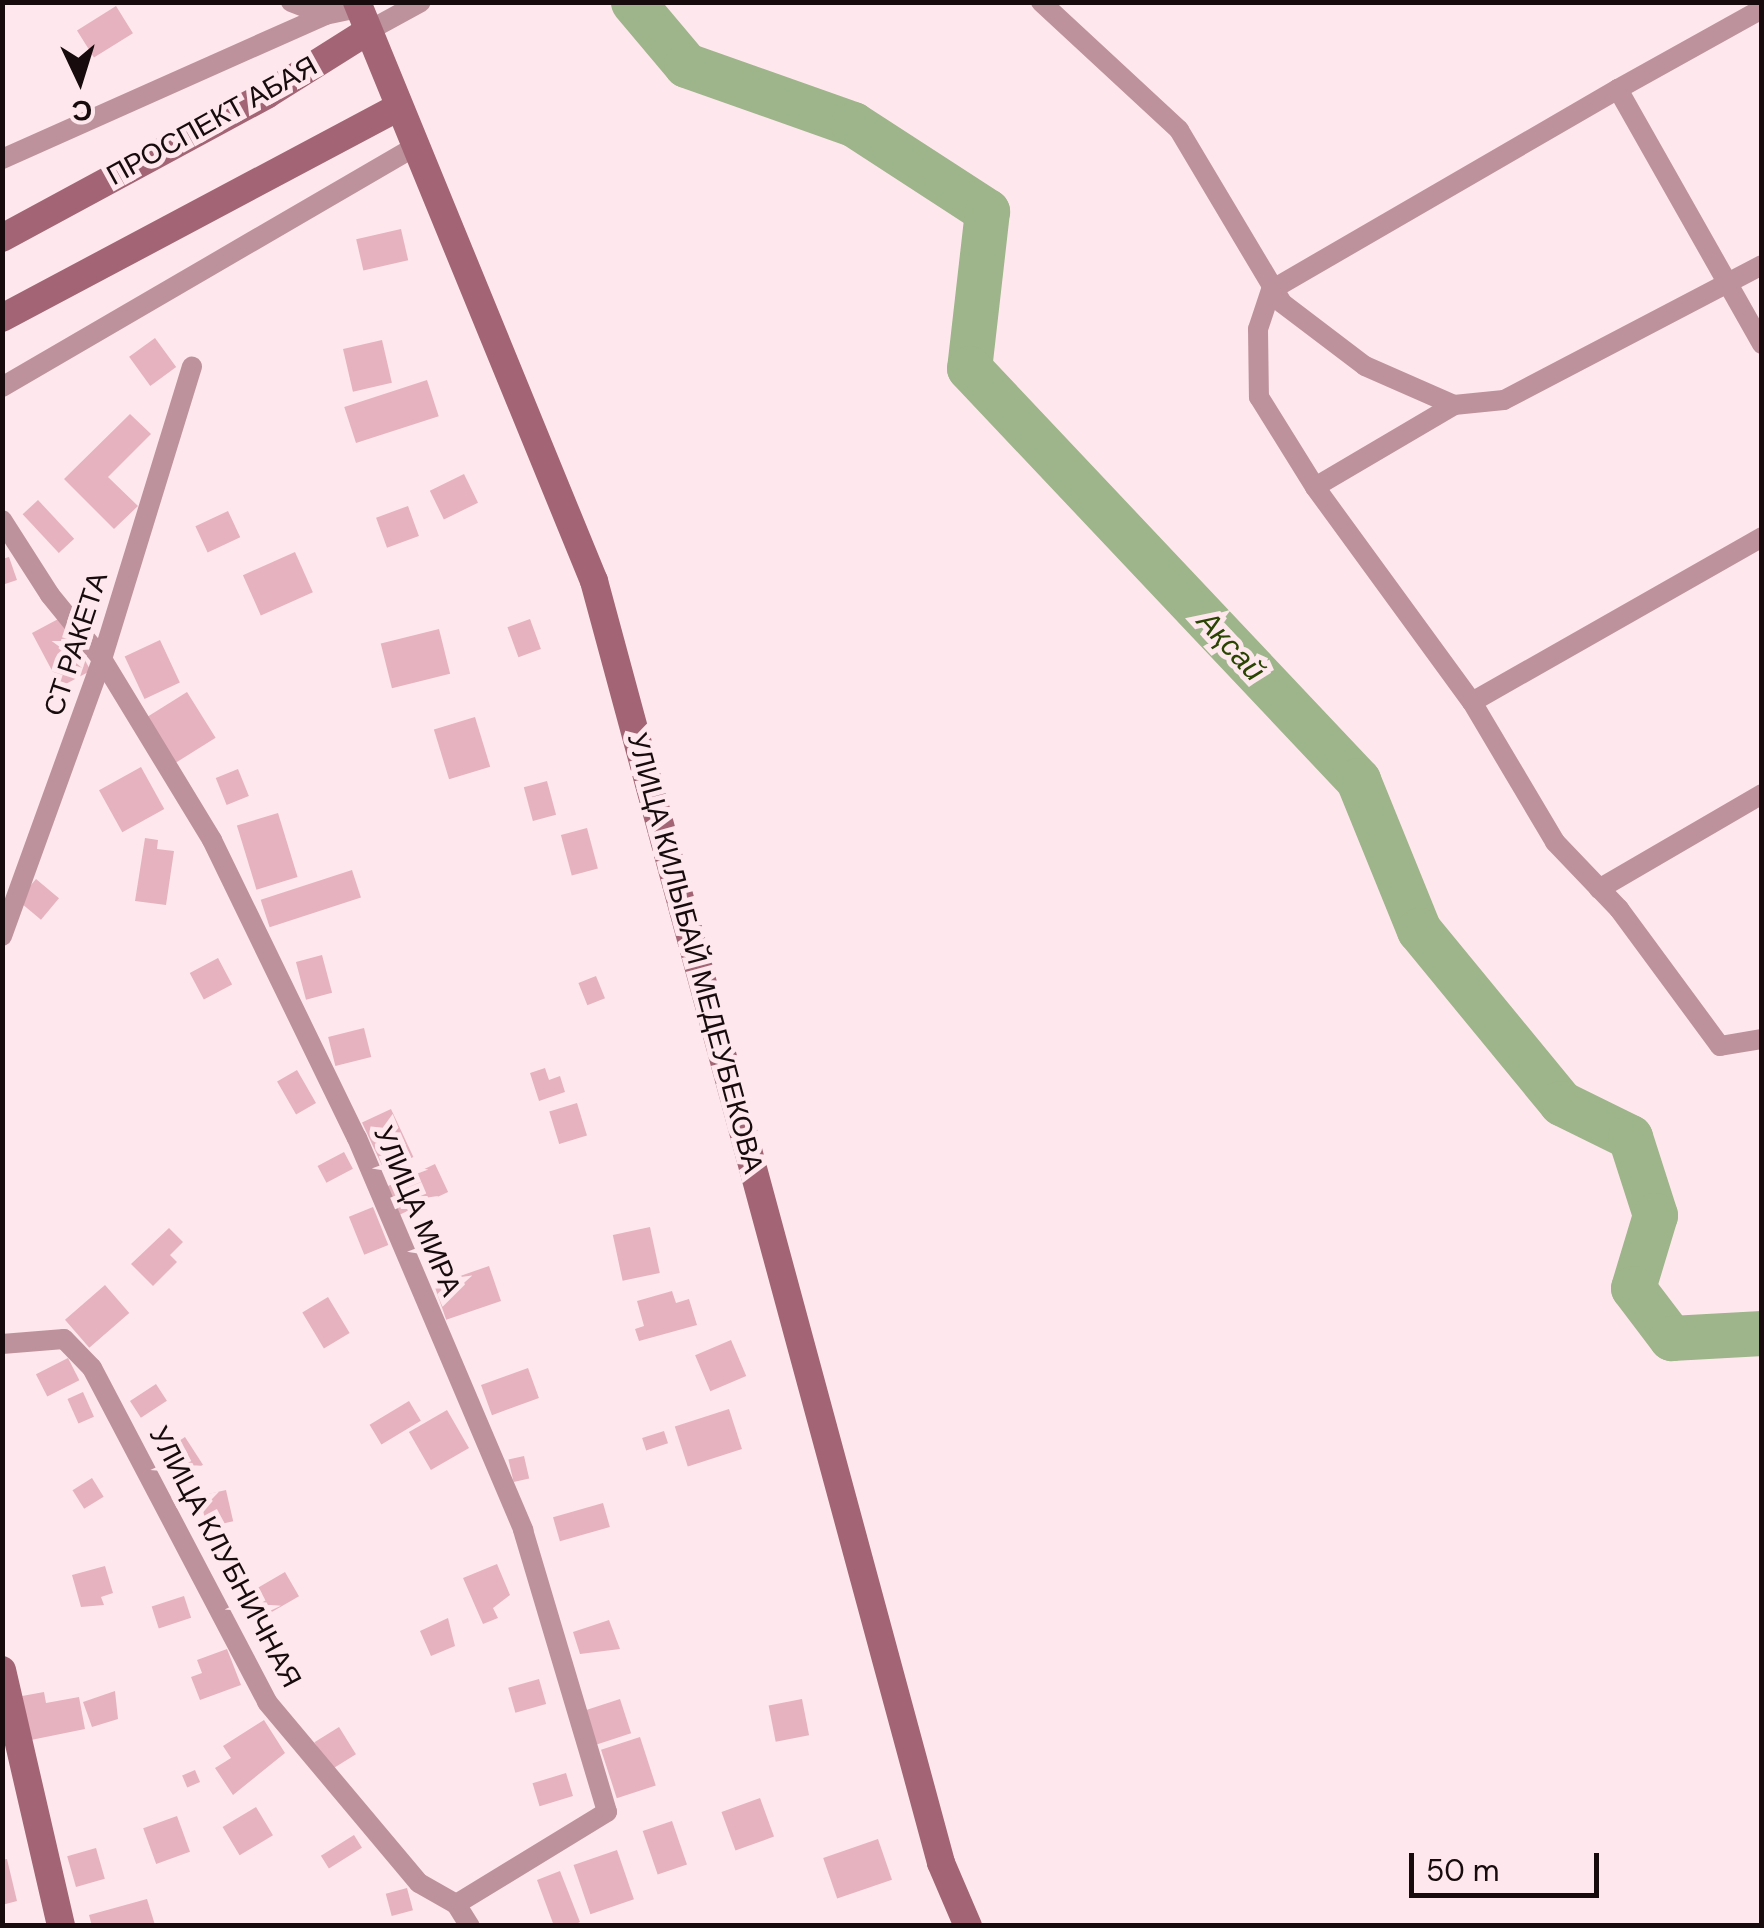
<!DOCTYPE html>
<html>
<head>
<meta charset="utf-8">
<style>
	body { margin:0 }
	#map { position:relative; width:1764px; height:1928px; overflow:hidden; background:#fee8ed; font-family:"DM Sans",sans-serif }
	div>[style] { position:absolute }
	.river>* { height:45px; margin:-22.5px; padding:0 22.5px; transform-origin:22.5px; border-radius:22.5px; background:#9eb48a }
	.building>* { inset:0; background:#e6b2bf; transform-origin:0 0 }
	.street>* { height:20px; margin:-10px; padding:0 10px; transform-origin:10px; border-radius:10px; background:#be929d }
	.secondary>* { height:28px; margin:-14px; padding:0 14px; transform-origin:14px; border-radius:14px; background:#a36576 }
	span { translate:-50% -50%; white-space:nowrap; text-align:center; line-height:1.15; -webkit-text-stroke:10px #fee8ed; paint-order:stroke }
	.street-label { font-size:28px; color:#170b0e }
	.water-label { font-size:30px; color:#2a4402; font-style:italic }
	.frame { position:absolute; inset:0; border:5px solid #170b0e; pointer-events:none }
	.north { position:absolute; left:30px; top:30px; width:100px; height:100px; -webkit-text-stroke:8px #fee8ed; paint-order:stroke; rotate:176deg; font-size:28px; font-weight:700; line-height:40px; text-align:center; color:#170b0e }
	.north::after { content:''; display:block; margin:auto; width:35px; height:45px; background:#170b0e; clip-path:polygon(50% 0,100% 100%,50% 72%,0 100%) }
	.scale { position:absolute; left:1409px; top:1853px; width:190px; height:45px; box-sizing:border-box; border:5px solid #170b0e; border-top:0; padding-left:12px; font-size:30px; line-height:35px; white-space:nowrap; color:#170b0e; -webkit-text-stroke:8px #fee8ed; paint-order:stroke }
</style>
</head>
<body>
<div id="map">
	<div class="river">
		<div style="left:633px;top:2px;width:82px;rotate:49.9deg"></div>
		<div style="left:686px;top:65px;width:177px;rotate:19.5deg"></div>
		<div style="left:853px;top:124px;width:160px;rotate:33deg"></div>
		<div style="left:987px;top:211px;width:158px;rotate:96.5deg"></div>
		<div style="left:969px;top:368px;width:567px;rotate:46.64deg"></div>
		<div style="left:1358px;top:780px;width:162px;rotate:67.9deg"></div>
		<div style="left:1419px;top:930px;width:224px;rotate:50.6deg"></div>
		<div style="left:1561px;top:1103px;width:77px;rotate:26.2deg"></div>
		<div style="left:1630px;top:1137px;width:82px;rotate:72.2deg"></div>
		<div style="left:1655px;top:1215px;width:76px;rotate:106.8deg"></div>
		<div style="left:1633px;top:1288px;width:63px;rotate:52.8deg"></div>
		<div style="left:1671px;top:1338px;width:91px;rotate:-3.1deg"></div>
	</div>
	<div class="building">
		<div style="left:116px;top:6px;width:32px;height:46px;rotate:58deg"></div>
		<div style="left:401px;top:229px;width:32px;height:46px;rotate:77deg"></div>
		<div style="left:155px;top:338px;width:36px;height:32px;rotate:54deg"></div>
		<div style="left:382px;top:340px;width:44px;height:40px;rotate:77deg"></div>
		<div style="left:427px;top:380px;width:38px;height:87px;rotate:72deg"></div>
		<div style="clip-path:polygon(130px 414px,151px 434px,108px 477px,138px 506px,114px 529px,64px 479px)"></div>
		<div style="left:464px;top:474px;width:32px;height:38px;rotate:64deg"></div>
		<div style="left:38px;top:500px;width:53px;height:21px;rotate:47deg"></div>
		<div style="left:408px;top:506px;width:32px;height:34px;rotate:70deg"></div>
		<div style="left:228px;top:511px;width:29px;height:36px;rotate:65deg"></div>
		<div style="left:295px;top:552px;width:44px;height:57px;rotate:66deg"></div>
		<div style="clip-path:polygon(9px 557px,17px 580px,2px 585px,2px 559px)"></div>
		<div style="left:62px;top:617px;width:61px;height:34px;rotate:62deg"></div>
		<div style="left:530px;top:619px;width:32px;height:24px;rotate:70deg"></div>
		<div style="left:439px;top:629px;width:46px;height:60px;rotate:76deg"></div>
		<div style="left:160px;top:640px;width:47px;height:39px;rotate:65deg"></div>
		<div style="left:187px;top:692px;width:54px;height:48px;rotate:58deg"></div>
		<div style="left:475px;top:717px;width:52px;height:43px;rotate:73deg"></div>
		<div style="left:141px;top:767px;width:48px;height:48px;rotate:61deg"></div>
		<div style="left:238px;top:769px;width:29px;height:24px;rotate:68deg"></div>
		<div style="left:547px;top:781px;width:35px;height:24px;rotate:75deg"></div>
		<div style="left:278px;top:813px;width:67px;height:43px;rotate:73deg"></div>
		<div style="left:587px;top:828px;width:42px;height:27px;rotate:75deg"></div>
		<div style="clip-path:polygon(145px 838px,158px 840px,157px 849px,174px 851px,166px 905px,135px 901px)"></div>
		<div style="left:352px;top:870px;width:29px;height:96px;rotate:72deg"></div>
		<div style="left:36px;top:879px;width:30px;height:28px;rotate:40deg"></div>
		<div style="left:322px;top:955px;width:39px;height:27px;rotate:75deg"></div>
		<div style="left:218px;top:958px;width:30px;height:32px;rotate:62deg"></div>
		<div style="left:596px;top:976px;width:24px;height:19px;rotate:68deg"></div>
		<div style="left:364px;top:1028px;width:30px;height:37px;rotate:76deg"></div>
		<div style="clip-path:polygon(545px 1068px,549px 1080px,560px 1076px,565px 1092px,539px 1101px,530px 1073px)"></div>
		<div style="left:297px;top:1070px;width:38px;height:23px;rotate:60deg"></div>
		<div style="left:577px;top:1103px;width:34px;height:29px;rotate:73deg"></div>
		<div style="left:391px;top:1109px;width:53px;height:32px;rotate:65deg"></div>
		<div style="left:344px;top:1152px;width:19px;height:30px;rotate:62deg"></div>
		<div style="left:435px;top:1164px;width:31px;height:53px;rotate:65deg"></div>
		<div style="left:373px;top:1207px;width:41px;height:26px;rotate:68deg"></div>
		<div style="left:650px;top:1227px;width:47px;height:38px;rotate:78deg"></div>
		<div style="clip-path:polygon(169px 1228px,183px 1242px,170px 1255px,177px 1262px,153px 1286px,131px 1264px)"></div>
		<div style="left:489px;top:1266px;width:37px;height:58px;rotate:71deg"></div>
		<div style="left:105px;top:1285px;width:37px;height:53px;rotate:49deg"></div>
		<div style="clip-path:polygon(672px 1291px,676px 1303px,689px 1299px,697px 1325px,639px 1341px,635px 1329px,644px 1326px,637px 1301px)"></div>
		<div style="left:328px;top:1297px;width:42px;height:30px;rotate:59deg"></div>
		<div style="left:731px;top:1340px;width:39px;height:39px;rotate:67deg"></div>
		<div style="left:68px;top:1358px;width:25px;height:36px;rotate:63deg"></div>
		<div style="left:528px;top:1368px;width:32px;height:50px;rotate:70deg"></div>
		<div style="left:156px;top:1384px;width:20px;height:31px;rotate:57deg"></div>
		<div style="left:83px;top:1392px;width:27px;height:17px;rotate:66deg"></div>
		<div style="left:409px;top:1401px;width:23px;height:46px;rotate:59deg"></div>
		<div style="left:729px;top:1409px;width:42px;height:57px;rotate:72deg"></div>
		<div style="left:447px;top:1410px;width:44px;height:44px;rotate:60deg"></div>
		<div style="left:664px;top:1431px;width:13px;height:23px;rotate:72deg"></div>
		<div style="left:185px;top:1437px;width:33px;height:31px;rotate:57deg"></div>
		<div style="left:524px;top:1456px;width:23px;height:16px;rotate:77deg"></div>
		<div style="left:92px;top:1478px;width:22px;height:23px;rotate:58deg"></div>
		<div style="left:226px;top:1490px;width:32px;height:27px;rotate:77deg"></div>
		<div style="left:603px;top:1503px;width:25px;height:52px;rotate:74deg"></div>
		<div style="clip-path:polygon(497px 1564px,510px 1595px,493px 1608px,498px 1618px,483px 1624px,463px 1578px)"></div>
		<div style="clip-path:polygon(105px 1566px,113px 1593px,101px 1597px,104px 1605px,81px 1607px,72px 1575px)"></div>
		<div style="left:285px;top:1572px;width:28px;height:40px;rotate:60deg"></div>
		<div style="left:184px;top:1596px;width:23px;height:34px;rotate:72deg"></div>
		<div style="clip-path:polygon(448px 1618px,455px 1646px,431px 1656px,420px 1631px)"></div>
		<div style="clip-path:polygon(609px 1620px,620px 1649px,580px 1654px,573px 1632px)"></div>
		<div style="clip-path:polygon(227px 1649px,241px 1685px,200px 1700px,191px 1677px,202px 1673px,197px 1660px)"></div>
		<div style="left:539px;top:1679px;width:26px;height:32px;rotate:74deg"></div>
		<div style="clip-path:polygon(115px 1691px,118px 1719px,92px 1727px,83px 1702px)"></div>
		<div style="clip-path:polygon(44px 1692px,46px 1703px,79px 1697px,85px 1729px,31px 1740px,22px 1696px)"></div>
		<div style="left:620px;top:1699px;width:36px;height:37px;rotate:72deg"></div>
		<div style="left:802px;top:1699px;width:37px;height:34px;rotate:79deg"></div>
		<div style="clip-path:polygon(264px 1720px,285px 1753px,233px 1795px,215px 1768px,231px 1758px,223px 1746px)"></div>
		<div style="left:339px;top:1727px;width:32px;height:29px;rotate:58deg"></div>
		<div style="left:640px;top:1737px;width:51px;height:41px;rotate:72deg"></div>
		<div style="left:195px;top:1770px;width:13px;height:14px;rotate:67deg"></div>
		<div style="left:566px;top:1773px;width:24px;height:35px;rotate:73deg"></div>
		<div style="left:760px;top:1798px;width:41px;height:41px;rotate:70deg"></div>
		<div style="left:256px;top:1807px;width:33px;height:39px;rotate:59deg"></div>
		<div style="left:177px;top:1816px;width:38px;height:36px;rotate:70deg"></div>
		<div style="left:672px;top:1821px;width:46px;height:31px;rotate:71deg"></div>
		<div style="left:354px;top:1835px;width:15px;height:39px;rotate:58deg"></div>
		<div style="left:878px;top:1839px;width:43px;height:58px;rotate:71deg"></div>
		<div style="left:96px;top:1848px;width:32px;height:30px;rotate:74deg"></div>
		<div style="left:617px;top:1850px;width:52px;height:46px;rotate:71deg"></div>
		<div style="clip-path:polygon(7px 1859px,17px 1901px,2px 1905px,2px 1860px)"></div>
		<div style="clip-path:polygon(560px 1871px,580px 1922px,572px 1926px,554px 1926px,537px 1880px)"></div>
		<div style="left:407px;top:1888px;width:23px;height:22px;rotate:75deg"></div>
		<div style="clip-path:polygon(147px 1899px,155px 1925px,92px 1926px,89px 1915px)"></div>
	</div>
	<div class="street">
		<div style="left:291px;top:2px;width:36px;rotate:21deg"></div>
		<div style="left:1041px;top:2px;width:188px;rotate:42.8deg"></div>
		<div style="left:1179px;top:130px;width:201px;rotate:59.2deg"></div>
		<div style="left:1282px;top:303px;width:104px;rotate:37.2deg"></div>
		<div style="left:1365px;top:366px;width:97px;rotate:23.7deg"></div>
		<div style="left:1454px;top:405px;width:50px;rotate:-5.7deg"></div>
		<div style="left:1504px;top:400px;width:291px;rotate:-27.6deg"></div>
		<div style="left:368px;top:31px;width:60px;rotate:-28.7deg"></div>
		<div style="left:1618px;top:89px;width:165px;rotate:-29.1deg"></div>
		<div style="left:2px;top:159px;width:354px;rotate:-24deg"></div>
		<div style="left:325px;top:15px;width:35px;rotate:-12deg"></div>
		<div style="left:1762px;top:344px;width:293px;rotate:-119.5deg"></div>
		<div style="left:1618px;top:89px;width:401px;rotate:149.9deg"></div>
		<div style="left:1271px;top:290px;width:41px;rotate:108.4deg"></div>
		<div style="left:1258px;top:329px;width:68px;rotate:89.2deg"></div>
		<div style="left:1259px;top:397px;width:106px;rotate:58.1deg"></div>
		<div style="left:1315px;top:487px;width:266px;rotate:53.9deg"></div>
		<div style="left:1472px;top:702px;width:163px;rotate:59.3deg"></div>
		<div style="left:1555px;top:842px;width:93px;rotate:46.3deg"></div>
		<div style="left:1619px;top:909px;width:170px;rotate:53.6deg"></div>
		<div style="left:1720px;top:1046px;width:43px;rotate:-9.5deg"></div>
		<div style="left:2px;top:387px;width:477px;rotate:-30.2deg"></div>
		<div style="left:1315px;top:487px;width:161px;rotate:-30.5deg"></div>
		<div style="left:2px;top:520px;width:89px;rotate:57.4deg"></div>
		<div style="left:50px;top:595px;width:82px;rotate:50.9deg"></div>
		<div style="left:102px;top:659px;width:212px;rotate:58.7deg"></div>
		<div style="left:212px;top:840px;width:331px;rotate:64.1deg"></div>
		<div style="left:357px;top:1138px;width:426px;rotate:67deg"></div>
		<div style="left:523px;top:1530px;width:294px;rotate:73.4deg"></div>
		<div style="left:607px;top:1812px;width:177px;rotate:148.6deg"></div>
		<div style="left:1472px;top:702px;width:334px;rotate:-29.6deg"></div>
		<div style="left:1599px;top:889px;width:189px;rotate:-30.2deg"></div>
		<div style="left:2px;top:936px;width:294px;rotate:-70.1deg"></div>
		<div style="left:102px;top:659px;width:306px;rotate:-72.9deg"></div>
		<div style="left:2px;top:1344px;width:62px;rotate:-4.6deg"></div>
		<div style="left:64px;top:1339px;width:40px;rotate:46deg"></div>
		<div style="left:92px;top:1368px;width:377px;rotate:62.3deg"></div>
		<div style="left:267px;top:1702px;width:236px;rotate:50deg"></div>
		<div style="left:419px;top:1883px;width:43px;rotate:29.6deg"></div>
		<div style="left:456px;top:1904px;width:26px;rotate:58deg"></div>
	</div>
	<div class="secondary">
		<div style="left:357px;top:2px;width:626px;rotate:67.74deg"></div>
		<div style="left:594px;top:581px;width:1328px;rotate:74.85deg"></div>
		<div style="left:941px;top:1863px;width:69px;rotate:66.8deg"></div>
		<div style="left:2px;top:238px;width:302px;rotate:-28.4deg"></div>
		<div style="left:268px;top:94px;width:118px;rotate:-32.2deg"></div>
		<div style="left:2px;top:318px;width:447px;rotate:-28deg"></div>
		<div style="left:2px;top:1670px;width:263px;rotate:77deg"></div>
	</div>
	<div class="street-label">
		<span style="left:212px;top:121px;rotate:-29deg">ПРОСПЕКТ АБАЯ</span>
		<span style="left:76px;top:644px;rotate:-72deg">СТ РАКЕТА</span>
		<span style="left:695px;top:953px;rotate:75deg">УЛИЦА КИЛЫБАЙ МЕДЕУБЕКОВА</span>
		<span style="left:417px;top:1211px;rotate:67deg">УЛИЦА МИРА</span>
		<span style="left:225px;top:1557px;rotate:62deg">УЛИЦА КЛУБНИЧНАЯ</span>
	</div>
	<div class="water-label">
		<span style="left:1231px;top:646px;rotate:47deg">Ақсай</span>
	</div>
	<div class="frame"></div>
	<div class="north">С</div>
	<div class="scale">50 m</div>
</div>
</body>
</html>
